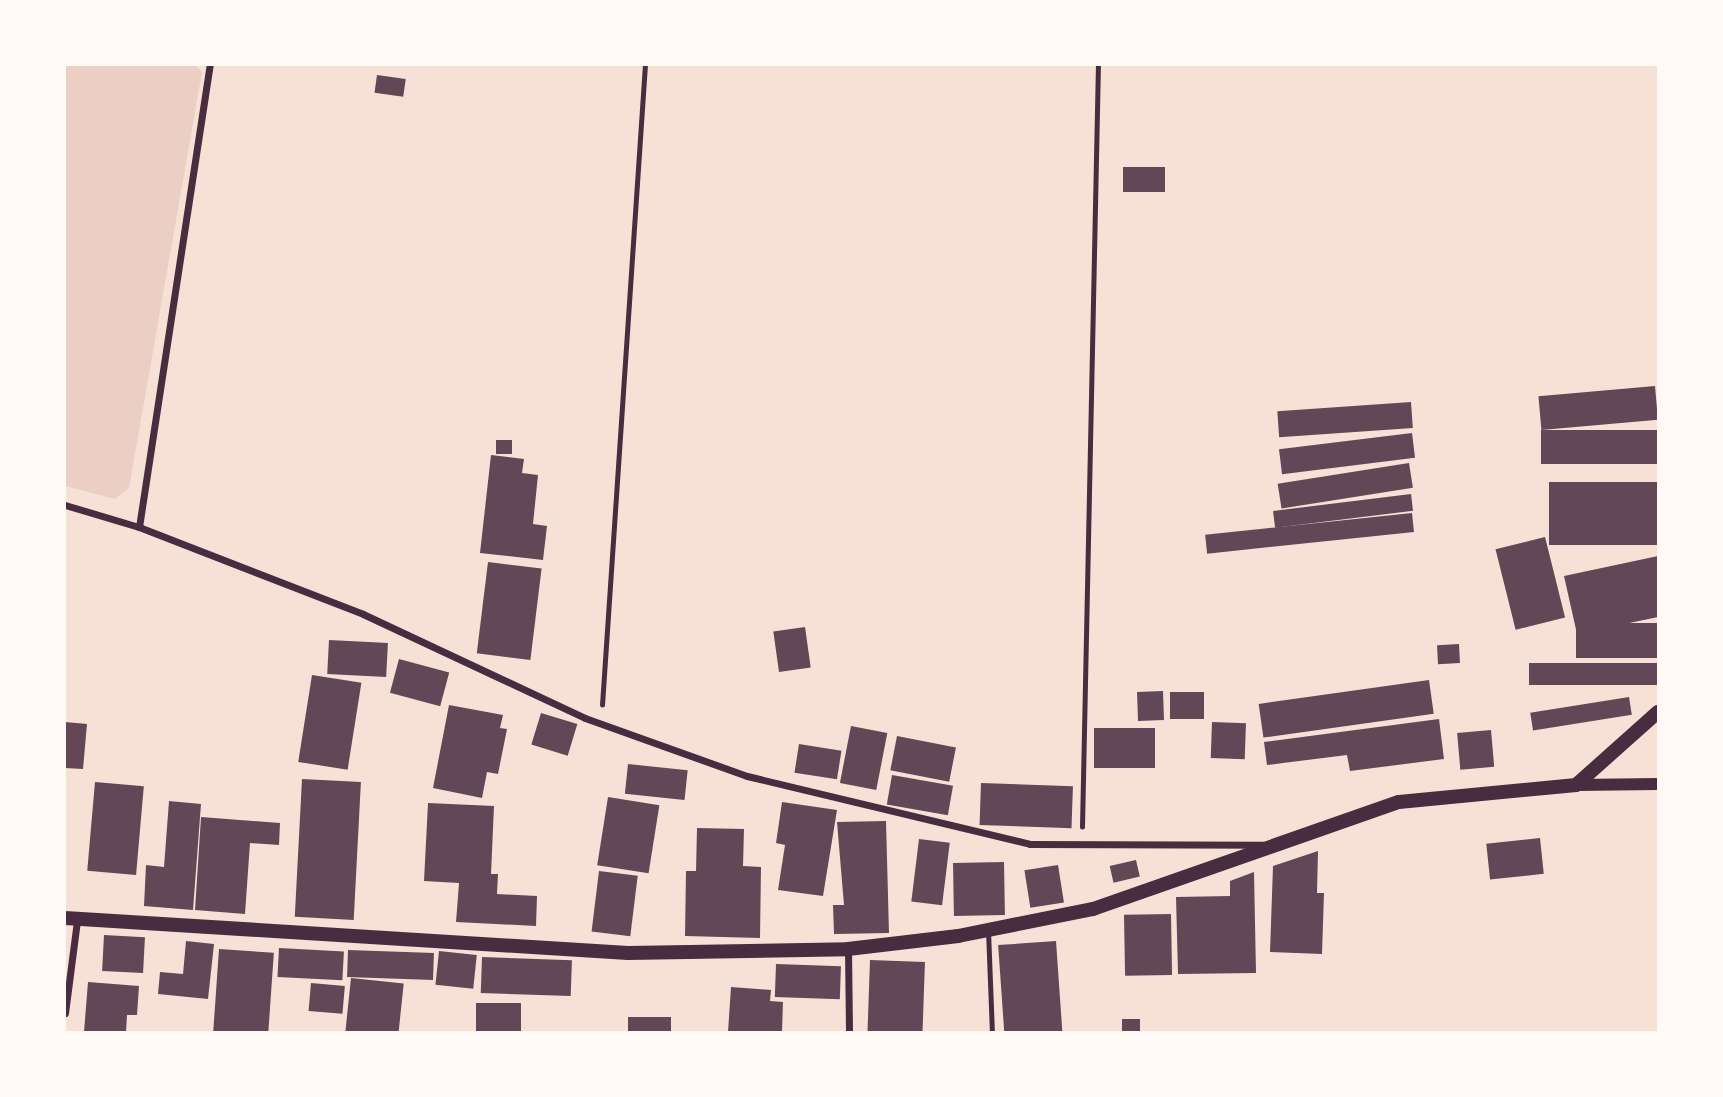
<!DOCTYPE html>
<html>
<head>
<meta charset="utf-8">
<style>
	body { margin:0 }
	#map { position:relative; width:1723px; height:1097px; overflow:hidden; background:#f7e1d7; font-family:"Golos Text",sans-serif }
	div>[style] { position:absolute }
	.green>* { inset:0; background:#ebcfc5 }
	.building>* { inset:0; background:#644757; transform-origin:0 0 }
	.path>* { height:4.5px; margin:-2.25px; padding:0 2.25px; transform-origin:2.25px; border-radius:2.25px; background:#4a2c40 }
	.service>* { height:5px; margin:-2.5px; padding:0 2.5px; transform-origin:2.5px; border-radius:2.5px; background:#4a2c40 }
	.minor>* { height:7px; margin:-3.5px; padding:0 3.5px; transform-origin:3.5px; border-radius:3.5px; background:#4a2c40 }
	.tertiary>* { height:12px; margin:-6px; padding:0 6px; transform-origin:6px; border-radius:6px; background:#4a2c40 }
	.secondary>* { height:14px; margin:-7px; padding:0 7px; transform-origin:7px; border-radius:7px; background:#4a2c40 }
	span { translate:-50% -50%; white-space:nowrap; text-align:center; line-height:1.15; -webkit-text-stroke:5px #fffaf5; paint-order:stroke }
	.frame { position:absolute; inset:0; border:66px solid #fffaf5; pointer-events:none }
</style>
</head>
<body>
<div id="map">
	<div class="green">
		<div style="clip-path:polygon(65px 65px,195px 65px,202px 72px,129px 488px,115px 499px,65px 486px)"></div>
	</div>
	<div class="building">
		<div style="left:377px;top:75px;width:29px;height:18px;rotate:8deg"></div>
		<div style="left:1165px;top:167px;width:25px;height:42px;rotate:90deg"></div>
		<div style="left:1655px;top:386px;width:34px;height:117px;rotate:85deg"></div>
		<div style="left:1411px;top:402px;width:26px;height:134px;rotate:86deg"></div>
		<div style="left:1658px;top:430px;width:34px;height:117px;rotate:90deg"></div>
		<div style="left:1412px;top:433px;width:25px;height:134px;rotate:83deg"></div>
		<div style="left:496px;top:440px;width:16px;height:14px"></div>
		<div style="clip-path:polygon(491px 455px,524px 459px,522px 473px,538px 475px,533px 524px,547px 526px,543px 560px,480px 553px)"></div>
		<div style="left:1409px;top:463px;width:25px;height:133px;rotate:81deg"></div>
		<div style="left:1658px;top:482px;width:63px;height:109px;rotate:90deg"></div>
		<div style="left:1411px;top:494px;width:17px;height:139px;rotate:83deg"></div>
		<div style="left:1412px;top:513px;width:19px;height:208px;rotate:84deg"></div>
		<div style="left:1545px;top:537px;width:83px;height:51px;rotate:76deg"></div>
		<div style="clip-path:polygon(1658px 556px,1658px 617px,1577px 634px,1564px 576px)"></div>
		<div style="left:488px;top:562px;width:54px;height:92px;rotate:7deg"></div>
		<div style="left:1658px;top:623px;width:35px;height:82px;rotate:90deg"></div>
		<div style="left:805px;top:627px;width:41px;height:32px;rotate:82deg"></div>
		<div style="left:329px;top:640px;width:59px;height:34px;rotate:3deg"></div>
		<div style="left:1459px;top:644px;width:19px;height:22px;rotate:87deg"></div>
		<div style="left:399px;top:659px;width:52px;height:35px;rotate:15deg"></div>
		<div style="left:1658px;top:663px;width:22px;height:129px;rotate:90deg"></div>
		<div style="left:312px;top:675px;width:50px;height:88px;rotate:9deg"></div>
		<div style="left:1429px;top:680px;width:34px;height:172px;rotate:82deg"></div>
		<div style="left:1163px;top:691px;width:29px;height:26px;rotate:88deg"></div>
		<div style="left:1170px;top:692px;width:34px;height:27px"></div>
		<div style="left:1629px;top:697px;width:18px;height:100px;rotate:81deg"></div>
		<div style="clip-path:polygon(449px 705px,503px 715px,500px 728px,507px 729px,498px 774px,487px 772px,482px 798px,433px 788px)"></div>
		<div style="left:541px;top:713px;width:38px;height:33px;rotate:17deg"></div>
		<div style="clip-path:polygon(1439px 719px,1444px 759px,1350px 771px,1347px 755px,1267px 765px,1264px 742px)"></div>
		<div style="clip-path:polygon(65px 722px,87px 724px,83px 769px,65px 768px)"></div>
		<div style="left:1212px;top:722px;width:34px;height:36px;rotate:2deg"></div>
		<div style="left:851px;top:726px;width:37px;height:58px;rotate:11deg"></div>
		<div style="left:1094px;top:728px;width:61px;height:40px"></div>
		<div style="left:1491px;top:730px;width:37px;height:34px;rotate:85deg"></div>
		<div style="left:897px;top:736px;width:60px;height:35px;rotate:11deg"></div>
		<div style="left:799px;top:744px;width:43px;height:29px;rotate:9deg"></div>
		<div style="left:628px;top:764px;width:60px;height:30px;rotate:6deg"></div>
		<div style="left:892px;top:775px;width:62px;height:30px;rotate:10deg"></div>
		<div style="left:302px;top:779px;width:59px;height:138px;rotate:3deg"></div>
		<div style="left:95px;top:782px;width:49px;height:89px;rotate:5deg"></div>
		<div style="left:981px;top:783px;width:92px;height:42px;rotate:2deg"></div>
		<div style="left:608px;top:797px;width:52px;height:69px;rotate:9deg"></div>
		<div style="clip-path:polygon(169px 801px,201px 804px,193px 910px,144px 906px,146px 865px,164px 867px)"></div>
		<div style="clip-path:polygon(782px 802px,837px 810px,823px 896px,778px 890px,785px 845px,776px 843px)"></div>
		<div style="clip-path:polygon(428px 803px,494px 806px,491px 874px,498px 874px,497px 894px,537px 896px,536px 926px,456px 922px,459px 883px,424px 881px)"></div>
		<div style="clip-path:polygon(201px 817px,280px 823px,279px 845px,250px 843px,245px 914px,195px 910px)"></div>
		<div style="clip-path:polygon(886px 821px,889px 933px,834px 934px,833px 905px,844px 905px,837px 822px)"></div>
		<div style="clip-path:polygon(697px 828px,744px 829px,743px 866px,761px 867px,760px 938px,685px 936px,686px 871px,696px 871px)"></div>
		<div style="left:1540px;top:838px;width:36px;height:54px;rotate:84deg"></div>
		<div style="left:919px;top:839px;width:31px;height:63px;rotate:7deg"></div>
		<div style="clip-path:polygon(1318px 851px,1317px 893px,1324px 893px,1322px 954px,1270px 952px,1273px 866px)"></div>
		<div style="left:1136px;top:860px;width:17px;height:27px;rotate:77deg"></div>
		<div style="left:1004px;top:862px;width:53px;height:51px;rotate:89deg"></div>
		<div style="left:1058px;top:865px;width:38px;height:34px;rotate:81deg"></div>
		<div style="left:599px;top:871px;width:39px;height:61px;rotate:7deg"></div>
		<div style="clip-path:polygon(1254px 872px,1256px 973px,1178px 974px,1176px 897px,1230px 896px,1230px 881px)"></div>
		<div style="left:1171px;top:914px;width:61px;height:47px;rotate:89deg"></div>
		<div style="left:104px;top:935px;width:41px;height:36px;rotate:3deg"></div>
		<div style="clip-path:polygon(186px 941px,214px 944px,208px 999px,158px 994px,160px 972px,183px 974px)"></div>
		<div style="left:1056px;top:941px;width:91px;height:58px;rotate:86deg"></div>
		<div style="left:279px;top:948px;width:65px;height:29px;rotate:3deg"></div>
		<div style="left:219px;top:949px;width:55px;height:83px;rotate:4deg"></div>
		<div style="left:348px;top:950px;width:86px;height:27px;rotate:2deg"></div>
		<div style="left:439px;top:951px;width:38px;height:34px;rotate:6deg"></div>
		<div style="left:482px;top:957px;width:90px;height:36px;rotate:2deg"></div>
		<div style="left:870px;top:960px;width:55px;height:72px;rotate:2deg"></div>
		<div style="left:776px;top:964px;width:65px;height:33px;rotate:2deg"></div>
		<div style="left:351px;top:978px;width:53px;height:54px;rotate:6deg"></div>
		<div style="clip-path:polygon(88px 982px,139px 986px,137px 1015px,127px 1015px,126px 1032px,84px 1032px)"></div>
		<div style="left:311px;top:983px;width:34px;height:28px;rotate:5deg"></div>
		<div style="clip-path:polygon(731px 987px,771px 990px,770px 1001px,783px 1002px,782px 1032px,728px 1032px)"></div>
		<div style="left:476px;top:1003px;width:45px;height:29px"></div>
		<div style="left:628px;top:1017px;width:43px;height:15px"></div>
		<div style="left:1122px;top:1019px;width:18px;height:13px"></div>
	</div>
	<div class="path">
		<div style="left:602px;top:705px;width:641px;rotate:-86.16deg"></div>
		<div style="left:1082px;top:827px;width:762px;rotate:-88.8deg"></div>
	</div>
	<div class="service">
		<div style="left:988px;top:930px;width:102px;rotate:87.8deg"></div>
	</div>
	<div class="minor">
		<div style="left:65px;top:505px;width:77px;rotate:16.6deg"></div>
		<div style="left:139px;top:527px;width:240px;rotate:21.2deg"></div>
		<div style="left:363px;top:614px;width:245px;rotate:25.1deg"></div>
		<div style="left:585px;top:718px;width:172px;rotate:19.7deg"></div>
		<div style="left:747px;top:776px;width:291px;rotate:13.5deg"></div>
		<div style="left:1030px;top:844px;width:233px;rotate:0.2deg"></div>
		<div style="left:139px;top:527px;width:467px;rotate:-81.3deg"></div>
		<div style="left:848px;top:949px;width:83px;rotate:89.3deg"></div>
		<div style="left:65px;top:1013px;width:94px;rotate:-82.6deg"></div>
	</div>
	<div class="tertiary">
		<div style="left:1576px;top:785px;width:82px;rotate:-0.7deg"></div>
	</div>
	<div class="secondary">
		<div style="left:65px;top:918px;width:564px;rotate:3.56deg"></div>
		<div style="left:628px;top:953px;width:220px;rotate:-1deg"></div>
		<div style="left:848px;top:949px;width:111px;rotate:-6.7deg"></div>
		<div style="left:958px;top:936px;width:138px;rotate:-11.3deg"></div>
		<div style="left:1093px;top:909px;width:324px;rotate:-19.3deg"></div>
		<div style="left:1399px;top:802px;width:178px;rotate:-5.5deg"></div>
		<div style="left:1576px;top:785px;width:110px;rotate:-41.7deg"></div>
	</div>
	<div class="frame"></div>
</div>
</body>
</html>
